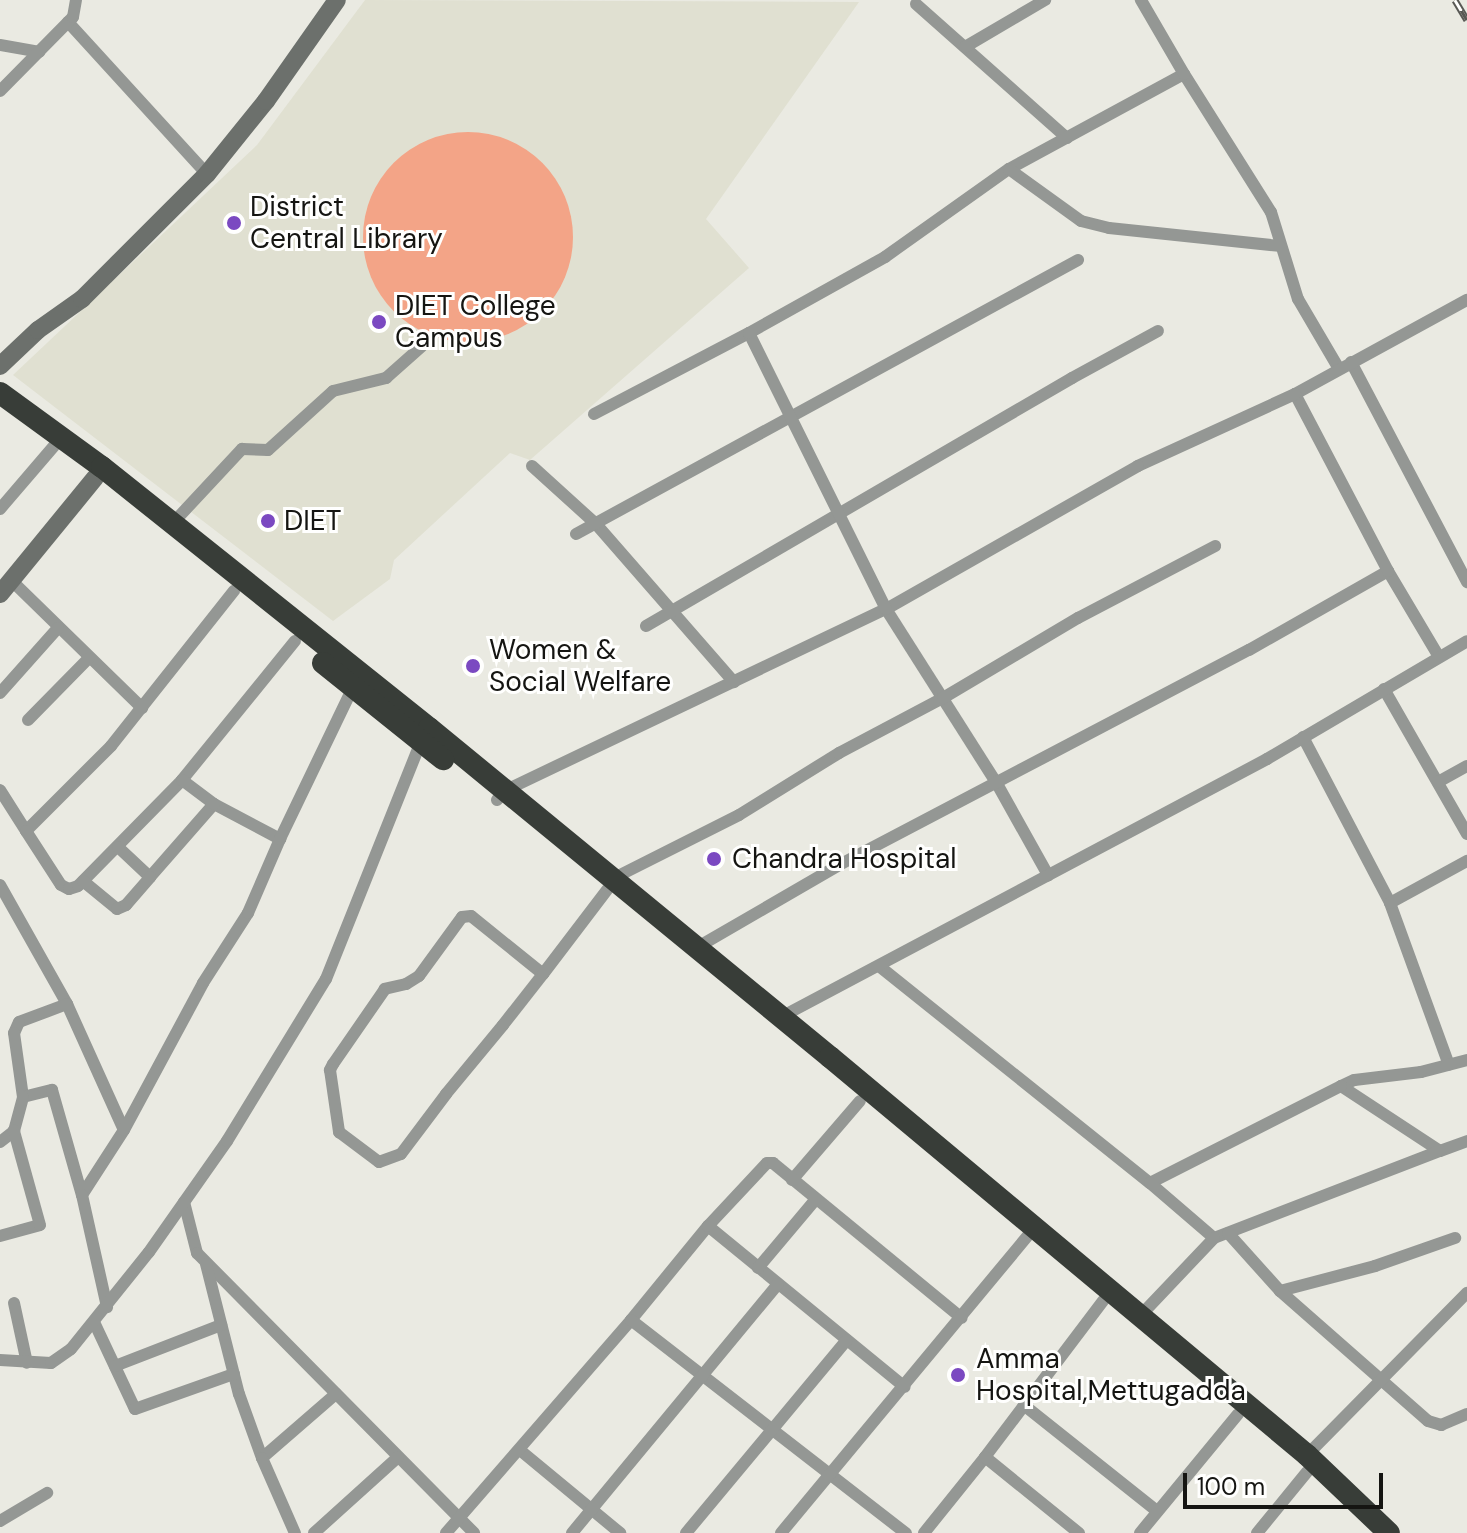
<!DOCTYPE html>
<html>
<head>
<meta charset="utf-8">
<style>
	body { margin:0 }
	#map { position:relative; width:1467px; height:1533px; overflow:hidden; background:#eaeae2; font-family:"DM Sans",sans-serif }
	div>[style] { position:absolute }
	.built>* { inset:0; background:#e0e0d1 }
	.green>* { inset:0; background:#f3a487 }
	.round { border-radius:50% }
	.street>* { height:12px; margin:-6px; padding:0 6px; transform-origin:6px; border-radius:6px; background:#949794 }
	.secondary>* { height:18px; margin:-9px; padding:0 9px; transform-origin:9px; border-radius:9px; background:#6c706c }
	.highway>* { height:22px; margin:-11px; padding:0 11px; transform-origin:11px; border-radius:11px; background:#383d38 }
	.rail>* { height:7px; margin-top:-3.5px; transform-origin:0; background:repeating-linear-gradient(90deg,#fffffe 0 12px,#585854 0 24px); box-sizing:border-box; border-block:2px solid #585854 }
	.dots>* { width:22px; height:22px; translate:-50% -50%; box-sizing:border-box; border:4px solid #fffffe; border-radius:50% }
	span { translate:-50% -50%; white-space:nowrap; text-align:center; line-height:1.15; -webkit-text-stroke:6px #fffffe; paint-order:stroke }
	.poi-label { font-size:28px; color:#151512 }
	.left { translate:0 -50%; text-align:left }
	.scale { position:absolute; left:1183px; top:1473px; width:200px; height:36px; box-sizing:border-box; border:4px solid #151512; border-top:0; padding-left:10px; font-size:24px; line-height:28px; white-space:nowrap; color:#151512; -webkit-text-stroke:6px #fffffe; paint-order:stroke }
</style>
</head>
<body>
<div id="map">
	<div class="built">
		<div style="clip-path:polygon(365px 0,859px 2px,706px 219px,749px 268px,530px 460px,510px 453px,394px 560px,390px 579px,333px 621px,13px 375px,257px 145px)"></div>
	</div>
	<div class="green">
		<div class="round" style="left:363px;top:132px;width:210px;height:210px"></div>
	</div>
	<div class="street">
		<div style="left:916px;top:4px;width:202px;rotate:41.6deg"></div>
		<div style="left:68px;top:22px;width:206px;rotate:47.6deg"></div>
		<div style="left:0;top:45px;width:40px;rotate:10deg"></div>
		<div style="left:965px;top:47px;width:93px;rotate:-30.4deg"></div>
		<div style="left:1184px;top:74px;width:163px;rotate:57.8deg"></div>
		<div style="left:1271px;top:212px;width:91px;rotate:72.8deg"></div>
		<div style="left:1298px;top:299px;width:81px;rotate:59.6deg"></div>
		<div style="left:0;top:91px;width:104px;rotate:-45.4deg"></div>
		<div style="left:73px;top:17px;width:17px;rotate:-80deg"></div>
		<div style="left:1009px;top:169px;width:199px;rotate:-28.5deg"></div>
		<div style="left:1184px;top:74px;width:86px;rotate:-120.2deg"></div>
		<div style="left:1351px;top:362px;width:249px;rotate:62.2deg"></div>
		<div style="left:1295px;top:394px;width:196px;rotate:-28.7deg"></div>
		<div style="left:594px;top:414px;width:175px;rotate:-27.6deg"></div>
		<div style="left:532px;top:466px;width:86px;rotate:42.2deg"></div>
		<div style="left:596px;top:524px;width:210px;rotate:48.9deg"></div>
		<div style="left:0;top:509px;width:83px;rotate:-49.4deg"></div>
		<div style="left:172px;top:524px;width:103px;rotate:-47deg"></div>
		<div style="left:242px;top:449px;width:26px;rotate:2deg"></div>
		<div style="left:268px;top:450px;width:88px;rotate:-42.2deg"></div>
		<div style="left:333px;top:391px;width:55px;rotate:-13.8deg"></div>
		<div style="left:386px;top:378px;width:47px;rotate:-41.5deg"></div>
		<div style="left:576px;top:534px;width:572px;rotate:-28.63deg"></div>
		<div style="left:1388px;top:571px;width:100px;rotate:59.3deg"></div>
		<div style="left:12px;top:581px;width:182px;rotate:44.3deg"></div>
		<div style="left:646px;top:626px;width:493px;rotate:-30.2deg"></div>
		<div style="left:1072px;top:378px;width:98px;rotate:-28.7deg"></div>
		<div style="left:1384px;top:689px;width:167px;rotate:60.2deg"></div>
		<div style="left:0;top:693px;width:87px;rotate:-48.3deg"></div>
		<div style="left:28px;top:720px;width:86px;rotate:-45.5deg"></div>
		<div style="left:1303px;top:737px;width:187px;rotate:62.3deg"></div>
		<div style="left:1390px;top:903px;width:172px;rotate:70deg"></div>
		<div style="left:1438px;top:782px;width:33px;rotate:-29deg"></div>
		<div style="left:0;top:790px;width:49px;rotate:57.6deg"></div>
		<div style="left:26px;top:831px;width:120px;rotate:-45deg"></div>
		<div style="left:111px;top:746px;width:198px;rotate:-51.6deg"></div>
		<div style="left:497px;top:800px;width:11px;rotate:-52deg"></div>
		<div style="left:504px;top:791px;width:423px;rotate:-25.5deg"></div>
		<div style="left:886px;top:609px;width:205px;rotate:57.6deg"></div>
		<div style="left:996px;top:782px;width:107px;rotate:60.8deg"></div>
		<div style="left:214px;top:804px;width:75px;rotate:27.9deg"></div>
		<div style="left:26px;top:831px;width:64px;rotate:57.1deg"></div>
		<div style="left:61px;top:885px;width:9px;rotate:27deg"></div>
		<div style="left:69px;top:889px;width:9px;rotate:-18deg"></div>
		<div style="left:78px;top:886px;width:148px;rotate:-45.5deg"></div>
		<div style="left:182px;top:780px;width:179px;rotate:-50.9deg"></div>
		<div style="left:118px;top:847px;width:44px;rotate:43.2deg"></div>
		<div style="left:150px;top:877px;width:97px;rotate:-48.8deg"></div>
		<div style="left:214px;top:804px;width:40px;rotate:-143deg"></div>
		<div style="left:612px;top:879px;width:142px;rotate:-26.7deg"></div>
		<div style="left:739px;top:815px;width:118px;rotate:-31.8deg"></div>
		<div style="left:839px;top:753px;width:118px;rotate:-27.9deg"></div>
		<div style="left:943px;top:698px;width:157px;rotate:-30.7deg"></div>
		<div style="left:1078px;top:618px;width:155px;rotate:-27.7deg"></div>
		<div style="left:83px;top:881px;width:44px;rotate:39.5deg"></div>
		<div style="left:117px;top:909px;width:10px;rotate:-24deg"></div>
		<div style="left:126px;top:905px;width:37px;rotate:-49deg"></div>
		<div style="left:0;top:885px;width:137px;rotate:60.6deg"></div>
		<div style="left:67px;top:1004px;width:138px;rotate:65.7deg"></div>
		<div style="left:1390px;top:903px;width:88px;rotate:-28.6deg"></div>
		<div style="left:696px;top:948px;width:165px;rotate:-30.1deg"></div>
		<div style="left:839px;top:865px;width:463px;rotate:-27.7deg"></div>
		<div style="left:1249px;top:650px;width:160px;rotate:-29.6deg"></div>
		<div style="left:1388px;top:571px;width:200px;rotate:-117.7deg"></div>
		<div style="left:1295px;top:394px;width:173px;rotate:155.4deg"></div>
		<div style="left:1138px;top:466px;width:290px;rotate:150.4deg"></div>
		<div style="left:886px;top:609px;width:308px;rotate:-116.4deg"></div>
		<div style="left:749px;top:333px;width:156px;rotate:-29.2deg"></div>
		<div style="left:885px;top:257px;width:152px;rotate:-35.4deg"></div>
		<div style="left:1009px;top:169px;width:89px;rotate:35.8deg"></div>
		<div style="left:1081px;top:221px;width:29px;rotate:14deg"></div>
		<div style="left:1109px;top:228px;width:171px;rotate:6deg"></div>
		<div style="left:879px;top:966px;width:347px;rotate:38.7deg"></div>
		<div style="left:543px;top:974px;width:92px;rotate:-141.1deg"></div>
		<div style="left:471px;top:916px;width:9px;rotate:174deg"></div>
		<div style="left:462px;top:917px;width:73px;rotate:126.1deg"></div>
		<div style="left:419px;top:976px;width:15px;rotate:148deg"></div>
		<div style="left:406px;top:984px;width:22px;rotate:167deg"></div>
		<div style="left:385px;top:989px;width:91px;rotate:124.7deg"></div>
		<div style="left:333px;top:1064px;width:7px;rotate:117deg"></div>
		<div style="left:330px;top:1070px;width:63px;rotate:81.7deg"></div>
		<div style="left:339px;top:1132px;width:50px;rotate:36.9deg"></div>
		<div style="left:379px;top:1162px;width:23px;rotate:-20deg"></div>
		<div style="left:401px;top:1154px;width:75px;rotate:-53.1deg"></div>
		<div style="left:446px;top:1094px;width:89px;rotate:-50.4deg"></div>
		<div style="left:503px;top:1025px;width:65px;rotate:-51.9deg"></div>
		<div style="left:543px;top:974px;width:106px;rotate:-52.7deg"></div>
		<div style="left:67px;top:1004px;width:51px;rotate:159.4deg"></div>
		<div style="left:19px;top:1022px;width:12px;rotate:114deg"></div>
		<div style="left:14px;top:1033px;width:65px;rotate:82deg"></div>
		<div style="left:23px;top:1097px;width:30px;rotate:-14deg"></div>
		<div style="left:52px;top:1090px;width:109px;rotate:74.1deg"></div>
		<div style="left:82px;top:1195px;width:77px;rotate:-57.1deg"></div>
		<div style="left:124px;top:1130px;width:167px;rotate:-61.7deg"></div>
		<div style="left:203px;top:983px;width:83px;rotate:-57.3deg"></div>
		<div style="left:248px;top:913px;width:81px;rotate:-66.6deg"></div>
		<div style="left:280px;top:839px;width:169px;rotate:-64.3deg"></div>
		<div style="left:781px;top:1017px;width:550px;rotate:-27.96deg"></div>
		<div style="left:1267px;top:759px;width:232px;rotate:-30.5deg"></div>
		<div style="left:1467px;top:1060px;width:48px;rotate:165.4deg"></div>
		<div style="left:1421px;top:1072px;width:67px;rotate:173.2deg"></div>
		<div style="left:1354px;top:1080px;width:14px;rotate:155deg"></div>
		<div style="left:1341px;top:1086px;width:118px;rotate:33.3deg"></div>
		<div style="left:1440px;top:1151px;width:29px;rotate:-20deg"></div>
		<div style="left:1341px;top:1086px;width:214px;rotate:153.1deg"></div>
		<div style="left:1150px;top:1183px;width:84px;rotate:40.7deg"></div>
		<div style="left:1214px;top:1238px;width:242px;rotate:-21.1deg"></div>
		<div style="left:0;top:1142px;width:18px;rotate:-38deg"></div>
		<div style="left:14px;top:1131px;width:35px;rotate:-75deg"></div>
		<div style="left:792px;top:1180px;width:104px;rotate:-49.3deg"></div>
		<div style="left:82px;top:1195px;width:115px;rotate:77.4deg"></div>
		<div style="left:184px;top:1202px;width:53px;rotate:75.7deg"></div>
		<div style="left:197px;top:1253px;width:394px;rotate:45.3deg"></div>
		<div style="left:708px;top:1226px;width:254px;rotate:39.3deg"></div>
		<div style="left:1228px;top:1233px;width:78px;rotate:48.1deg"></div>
		<div style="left:1280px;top:1291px;width:98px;rotate:-14.7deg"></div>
		<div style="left:1375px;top:1266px;width:85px;rotate:-19.3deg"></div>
		<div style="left:0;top:1236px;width:41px;rotate:-15.4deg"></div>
		<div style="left:40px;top:1225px;width:98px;rotate:-105.5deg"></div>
		<div style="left:206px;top:1264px;width:134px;rotate:75.8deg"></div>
		<div style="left:239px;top:1394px;width:68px;rotate:70.2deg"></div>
		<div style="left:262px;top:1458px;width:98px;rotate:-40.9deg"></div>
		<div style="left:758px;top:1268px;width:90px;rotate:-50deg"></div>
		<div style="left:1280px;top:1291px;width:197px;rotate:41.3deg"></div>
		<div style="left:1428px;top:1421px;width:14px;rotate:17deg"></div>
		<div style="left:1441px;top:1425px;width:28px;rotate:-23deg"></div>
		<div style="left:14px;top:1303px;width:61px;rotate:77.8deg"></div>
		<div style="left:1141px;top:1315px;width:106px;rotate:-46.5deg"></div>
		<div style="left:631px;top:1320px;width:122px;rotate:-50.7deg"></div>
		<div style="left:708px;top:1226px;width:86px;rotate:-46.9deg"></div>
		<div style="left:767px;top:1163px;width:6px"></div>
		<div style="left:773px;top:1163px;width:244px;rotate:39.4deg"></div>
		<div style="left:94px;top:1322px;width:96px;rotate:64.8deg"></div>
		<div style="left:135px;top:1409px;width:105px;rotate:-19.5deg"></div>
		<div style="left:0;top:1360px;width:51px;rotate:3.4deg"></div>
		<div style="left:51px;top:1363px;width:24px;rotate:-35deg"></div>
		<div style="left:71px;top:1349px;width:124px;rotate:-51.2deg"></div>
		<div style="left:149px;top:1252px;width:136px;rotate:-54.9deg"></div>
		<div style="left:227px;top:1141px;width:190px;rotate:-58.6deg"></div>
		<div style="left:326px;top:979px;width:256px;rotate:-68.2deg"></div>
		<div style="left:115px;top:1366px;width:114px;rotate:-21.1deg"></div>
		<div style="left:1025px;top:1406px;width:169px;rotate:38.5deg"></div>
		<div style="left:521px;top:1451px;width:129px;rotate:39.6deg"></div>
		<div style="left:1307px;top:1455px;width:228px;rotate:-45.4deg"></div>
		<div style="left:985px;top:1457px;width:196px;rotate:-52.9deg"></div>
		<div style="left:262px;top:1458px;width:82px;rotate:66.3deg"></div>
		<div style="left:0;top:1521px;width:55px;rotate:-30.8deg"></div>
		<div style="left:314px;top:1533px;width:113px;rotate:-42.1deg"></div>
		<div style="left:446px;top:1533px;width:282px;rotate:-49deg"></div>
		<div style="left:631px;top:1320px;width:348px;rotate:37.8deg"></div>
		<div style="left:572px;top:1533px;width:323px;rotate:-50.4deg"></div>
		<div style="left:686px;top:1533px;width:251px;rotate:-50.2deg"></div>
		<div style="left:781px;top:1533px;width:398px;rotate:-50.3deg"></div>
		<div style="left:924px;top:1533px;width:97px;rotate:-51.2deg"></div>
		<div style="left:985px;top:1457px;width:121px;rotate:39deg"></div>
		<div style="left:1140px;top:1533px;width:154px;rotate:-50.5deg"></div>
		<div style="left:1257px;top:1533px;width:79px;rotate:-50.7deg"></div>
	</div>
	<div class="secondary">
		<div style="left:0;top:366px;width:52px;rotate:-43.5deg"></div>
		<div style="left:38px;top:330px;width:54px;rotate:-35.2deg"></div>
		<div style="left:82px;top:299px;width:177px;rotate:-45deg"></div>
		<div style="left:207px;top:174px;width:94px;rotate:-51.1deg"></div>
		<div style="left:266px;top:101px;width:123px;rotate:-54.9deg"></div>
		<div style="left:0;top:594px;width:150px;rotate:-50.7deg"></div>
	</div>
	<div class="highway">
		<div style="left:0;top:393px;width:126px;rotate:36deg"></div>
		<div style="left:102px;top:467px;width:418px;rotate:38.6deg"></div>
		<div style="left:429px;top:728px;width:519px;rotate:39.37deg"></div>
		<div style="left:830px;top:1057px;width:621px;rotate:39.84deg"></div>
		<div style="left:1307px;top:1455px;width:113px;rotate:43.6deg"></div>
		<div style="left:323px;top:663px;width:154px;rotate:38.7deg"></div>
	</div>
	<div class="rail">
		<div style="left:1455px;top:0;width:23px;rotate:59deg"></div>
	</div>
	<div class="dots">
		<div style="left:234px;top:223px;background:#7b49c1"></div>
		<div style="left:379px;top:322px;background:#7b49c1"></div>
		<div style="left:268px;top:521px;background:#7b49c1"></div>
		<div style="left:473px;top:666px;background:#7b49c1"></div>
		<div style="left:714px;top:859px;background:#7b49c1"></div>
		<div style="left:958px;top:1375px;background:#7b49c1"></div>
	</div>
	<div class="poi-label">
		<span class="left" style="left:250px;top:223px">District<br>Central Library</span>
		<span class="left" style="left:395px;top:322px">DIET College<br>Campus</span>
		<span class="left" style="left:284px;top:521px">DIET</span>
		<span class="left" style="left:489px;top:666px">Women &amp;<br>Social Welfare</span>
		<span class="left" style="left:732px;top:859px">Chandra Hospital</span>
		<span class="left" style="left:976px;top:1375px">Amma<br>Hospital,Mettugadda</span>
	</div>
	<div class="scale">100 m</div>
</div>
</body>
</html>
